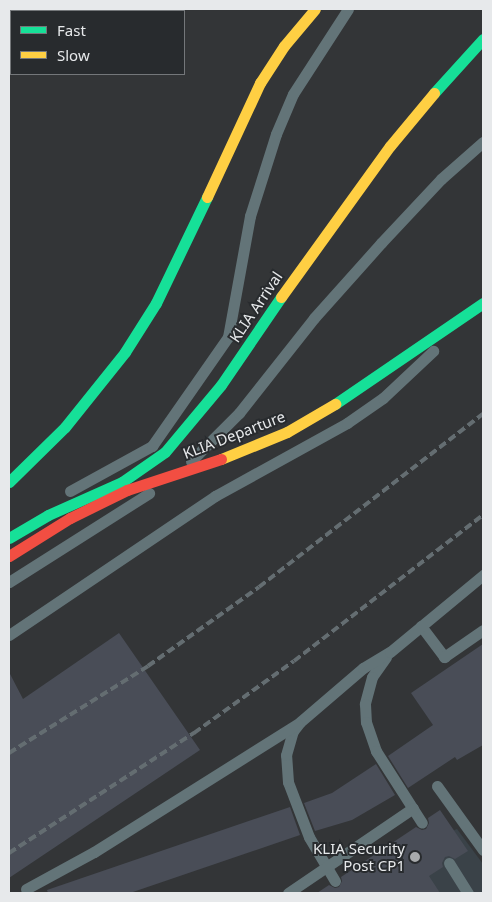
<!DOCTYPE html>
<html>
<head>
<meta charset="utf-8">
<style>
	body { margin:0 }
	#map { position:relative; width:492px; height:902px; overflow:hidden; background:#333537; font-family:"Noto Sans",sans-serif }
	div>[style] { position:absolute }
	.built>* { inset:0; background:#3a4248 }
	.building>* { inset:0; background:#494d57 }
	.lane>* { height:11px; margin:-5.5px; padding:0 5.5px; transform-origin:5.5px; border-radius:5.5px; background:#637478 }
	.fast>* { height:11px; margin:-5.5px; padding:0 5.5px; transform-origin:5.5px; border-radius:5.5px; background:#16e098 }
	.slow>* { height:11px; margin:-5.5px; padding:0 5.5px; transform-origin:5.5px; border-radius:5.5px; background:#ffcf43 }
	.rail>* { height:4px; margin-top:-2px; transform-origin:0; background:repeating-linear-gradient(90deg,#646d71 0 8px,transparent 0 12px) }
	.slow-bridge>* { height:11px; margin:-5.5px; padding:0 5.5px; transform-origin:5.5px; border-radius:5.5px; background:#ffcf43 }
	.jam-bridge>* { height:11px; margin:-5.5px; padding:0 5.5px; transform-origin:5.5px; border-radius:5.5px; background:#f24e42 }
	.dots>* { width:14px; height:14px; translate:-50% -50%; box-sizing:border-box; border:2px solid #282b2e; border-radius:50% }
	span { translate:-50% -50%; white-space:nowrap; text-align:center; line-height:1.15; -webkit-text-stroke:4px #282b2e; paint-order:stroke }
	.street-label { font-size:15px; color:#e7e9eb }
	.poi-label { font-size:15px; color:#e7e9eb }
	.right { translate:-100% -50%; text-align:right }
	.frame { position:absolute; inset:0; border:10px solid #e7e9eb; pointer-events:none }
	.legend { position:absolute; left:10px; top:10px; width:175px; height:65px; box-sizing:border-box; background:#282b2e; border:1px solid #74777a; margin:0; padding:6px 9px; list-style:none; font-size:15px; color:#e7e9eb }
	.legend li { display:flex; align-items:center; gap:10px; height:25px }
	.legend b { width:25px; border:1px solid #74777a }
</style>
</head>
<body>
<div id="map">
	<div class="built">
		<div style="clip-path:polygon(457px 829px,483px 864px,483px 893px,355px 893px,433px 839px)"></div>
	</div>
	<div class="building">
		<div style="clip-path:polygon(119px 633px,200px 750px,9px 878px,9px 672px,23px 699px)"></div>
		<div style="clip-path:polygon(483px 644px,483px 745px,457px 760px,455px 757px,408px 788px,388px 756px,433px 725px,411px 693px)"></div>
		<div style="clip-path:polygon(376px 764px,395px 795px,352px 820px,315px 831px,304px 803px,332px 793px)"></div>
		<div style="clip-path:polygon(290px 807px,300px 835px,130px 893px,48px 893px,47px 890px)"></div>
		<div style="clip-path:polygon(440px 810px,468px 851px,455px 859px,449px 856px,445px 857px,442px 863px,443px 867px,429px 876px,440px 893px,317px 893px,329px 885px,335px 888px,339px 887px,342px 881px,341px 877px,416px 827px,422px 830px,426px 829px,429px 823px,428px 818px)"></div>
	</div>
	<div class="lane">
		<div style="left:191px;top:461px;width:68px;rotate:-45deg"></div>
		<div style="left:239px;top:413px;width:121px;rotate:-51.7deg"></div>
		<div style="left:314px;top:318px;width:101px;rotate:-48.2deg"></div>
		<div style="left:381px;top:243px;width:88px;rotate:-46.8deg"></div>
		<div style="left:441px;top:179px;width:56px;rotate:-41.4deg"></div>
		<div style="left:70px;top:491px;width:94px;rotate:-28.8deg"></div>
		<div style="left:152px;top:446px;width:133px;rotate:-55.1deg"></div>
		<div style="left:228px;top:337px;width:123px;rotate:-79.7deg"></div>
		<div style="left:250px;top:216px;width:86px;rotate:-72.4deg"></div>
		<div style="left:276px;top:134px;width:43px;rotate:-67deg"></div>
		<div style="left:293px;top:94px;width:101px;rotate:-57.1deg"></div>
		<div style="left:9px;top:582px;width:166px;rotate:-32.4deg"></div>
		<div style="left:421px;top:626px;width:39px;rotate:53deg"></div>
		<div style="left:444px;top:657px;width:47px;rotate:-34.7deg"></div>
		<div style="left:9px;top:635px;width:249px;rotate:-34deg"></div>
		<div style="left:215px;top:496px;width:151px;rotate:-28.9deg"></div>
		<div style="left:347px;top:423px;width:44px;rotate:-34.8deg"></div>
		<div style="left:383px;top:398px;width:69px;rotate:-43.2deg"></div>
		<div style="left:386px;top:657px;width:24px;rotate:125deg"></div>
		<div style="left:372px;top:677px;width:28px;rotate:105deg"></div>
		<div style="left:365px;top:704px;width:18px;rotate:87deg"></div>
		<div style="left:366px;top:722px;width:31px;rotate:71deg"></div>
		<div style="left:376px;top:751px;width:85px;rotate:57.4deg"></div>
		<div style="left:437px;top:786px;width:79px;rotate:54.3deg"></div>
		<div style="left:449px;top:863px;width:36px;rotate:58deg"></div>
		<div style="left:335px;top:881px;width:51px;rotate:-120.6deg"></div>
		<div style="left:309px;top:837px;width:59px;rotate:-110.9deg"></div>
		<div style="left:288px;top:782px;width:27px;rotate:-94deg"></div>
		<div style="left:286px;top:755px;width:25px;rotate:-74deg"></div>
		<div style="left:293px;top:731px;width:11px;rotate:-52deg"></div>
		<div style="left:300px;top:722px;width:83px;rotate:-40.6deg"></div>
		<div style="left:363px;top:668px;width:31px;rotate:-31deg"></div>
		<div style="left:390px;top:652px;width:121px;rotate:-39.6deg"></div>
		<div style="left:26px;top:889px;width:77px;rotate:-28.6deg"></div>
		<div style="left:94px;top:852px;width:240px;rotate:-32.2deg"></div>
		<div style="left:288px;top:893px;width:151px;rotate:-34.2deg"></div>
	</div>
	<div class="fast">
		<div style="left:434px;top:93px;width:73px;rotate:-47.8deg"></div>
		<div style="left:335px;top:404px;width:179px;rotate:-34.3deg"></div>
		<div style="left:9px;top:482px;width:78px;rotate:-44.5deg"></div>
		<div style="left:65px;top:427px;width:96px;rotate:-51.3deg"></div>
		<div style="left:125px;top:352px;width:58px;rotate:-57.7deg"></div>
		<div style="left:156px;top:303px;width:118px;rotate:-64.3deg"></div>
		<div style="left:9px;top:538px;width:45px;rotate:-30.5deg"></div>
		<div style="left:48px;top:515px;width:81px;rotate:-24deg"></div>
		<div style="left:122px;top:482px;width:52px;rotate:-34.9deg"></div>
		<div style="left:165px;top:452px;width:87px;rotate:-50.1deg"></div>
		<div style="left:221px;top:385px;width:107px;rotate:-55.7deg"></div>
	</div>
	<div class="slow">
		<div style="left:207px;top:197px;width:126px;rotate:-65.1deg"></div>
		<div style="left:260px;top:83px;width:44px;rotate:-57deg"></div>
		<div style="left:284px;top:46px;width:48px;rotate:-50deg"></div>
		<div style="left:281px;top:297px;width:186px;rotate:-54.2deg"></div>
		<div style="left:390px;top:146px;width:69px;rotate:-50.3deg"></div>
	</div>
	<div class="rail">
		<div style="left:9px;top:753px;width:164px;rotate:-32deg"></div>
		<div style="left:148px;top:666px;width:136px;rotate:-35.4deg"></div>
		<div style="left:259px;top:587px;width:283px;rotate:-37.7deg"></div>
		<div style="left:9px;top:853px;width:221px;rotate:-33deg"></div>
		<div style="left:194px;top:733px;width:123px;rotate:-35.8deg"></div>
		<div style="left:294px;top:661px;width:239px;rotate:-37.7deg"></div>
	</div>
	<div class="slow-bridge">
		<div style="left:221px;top:459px;width:71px;rotate:-22.2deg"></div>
		<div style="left:287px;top:432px;width:56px;rotate:-30.3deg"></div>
	</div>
	<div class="jam-bridge">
		<div style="left:9px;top:556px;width:72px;rotate:-31.9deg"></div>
		<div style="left:70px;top:518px;width:64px;rotate:-26.2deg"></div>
		<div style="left:127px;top:490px;width:99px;rotate:-18.3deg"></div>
	</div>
	<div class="dots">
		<div style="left:415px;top:857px;background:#a8aaac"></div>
	</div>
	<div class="street-label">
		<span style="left:256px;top:307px;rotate:-56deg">KLIA Arrival</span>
		<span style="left:234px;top:435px;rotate:-21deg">KLIA Departure</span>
	</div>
	<div class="poi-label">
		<span class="right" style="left:405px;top:857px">KLIA Security<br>Post CP1</span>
	</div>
	<div class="frame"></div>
	<ul class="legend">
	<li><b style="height:6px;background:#16e098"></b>Fast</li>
	<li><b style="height:6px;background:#ffcf43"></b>Slow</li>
	</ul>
</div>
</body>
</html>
